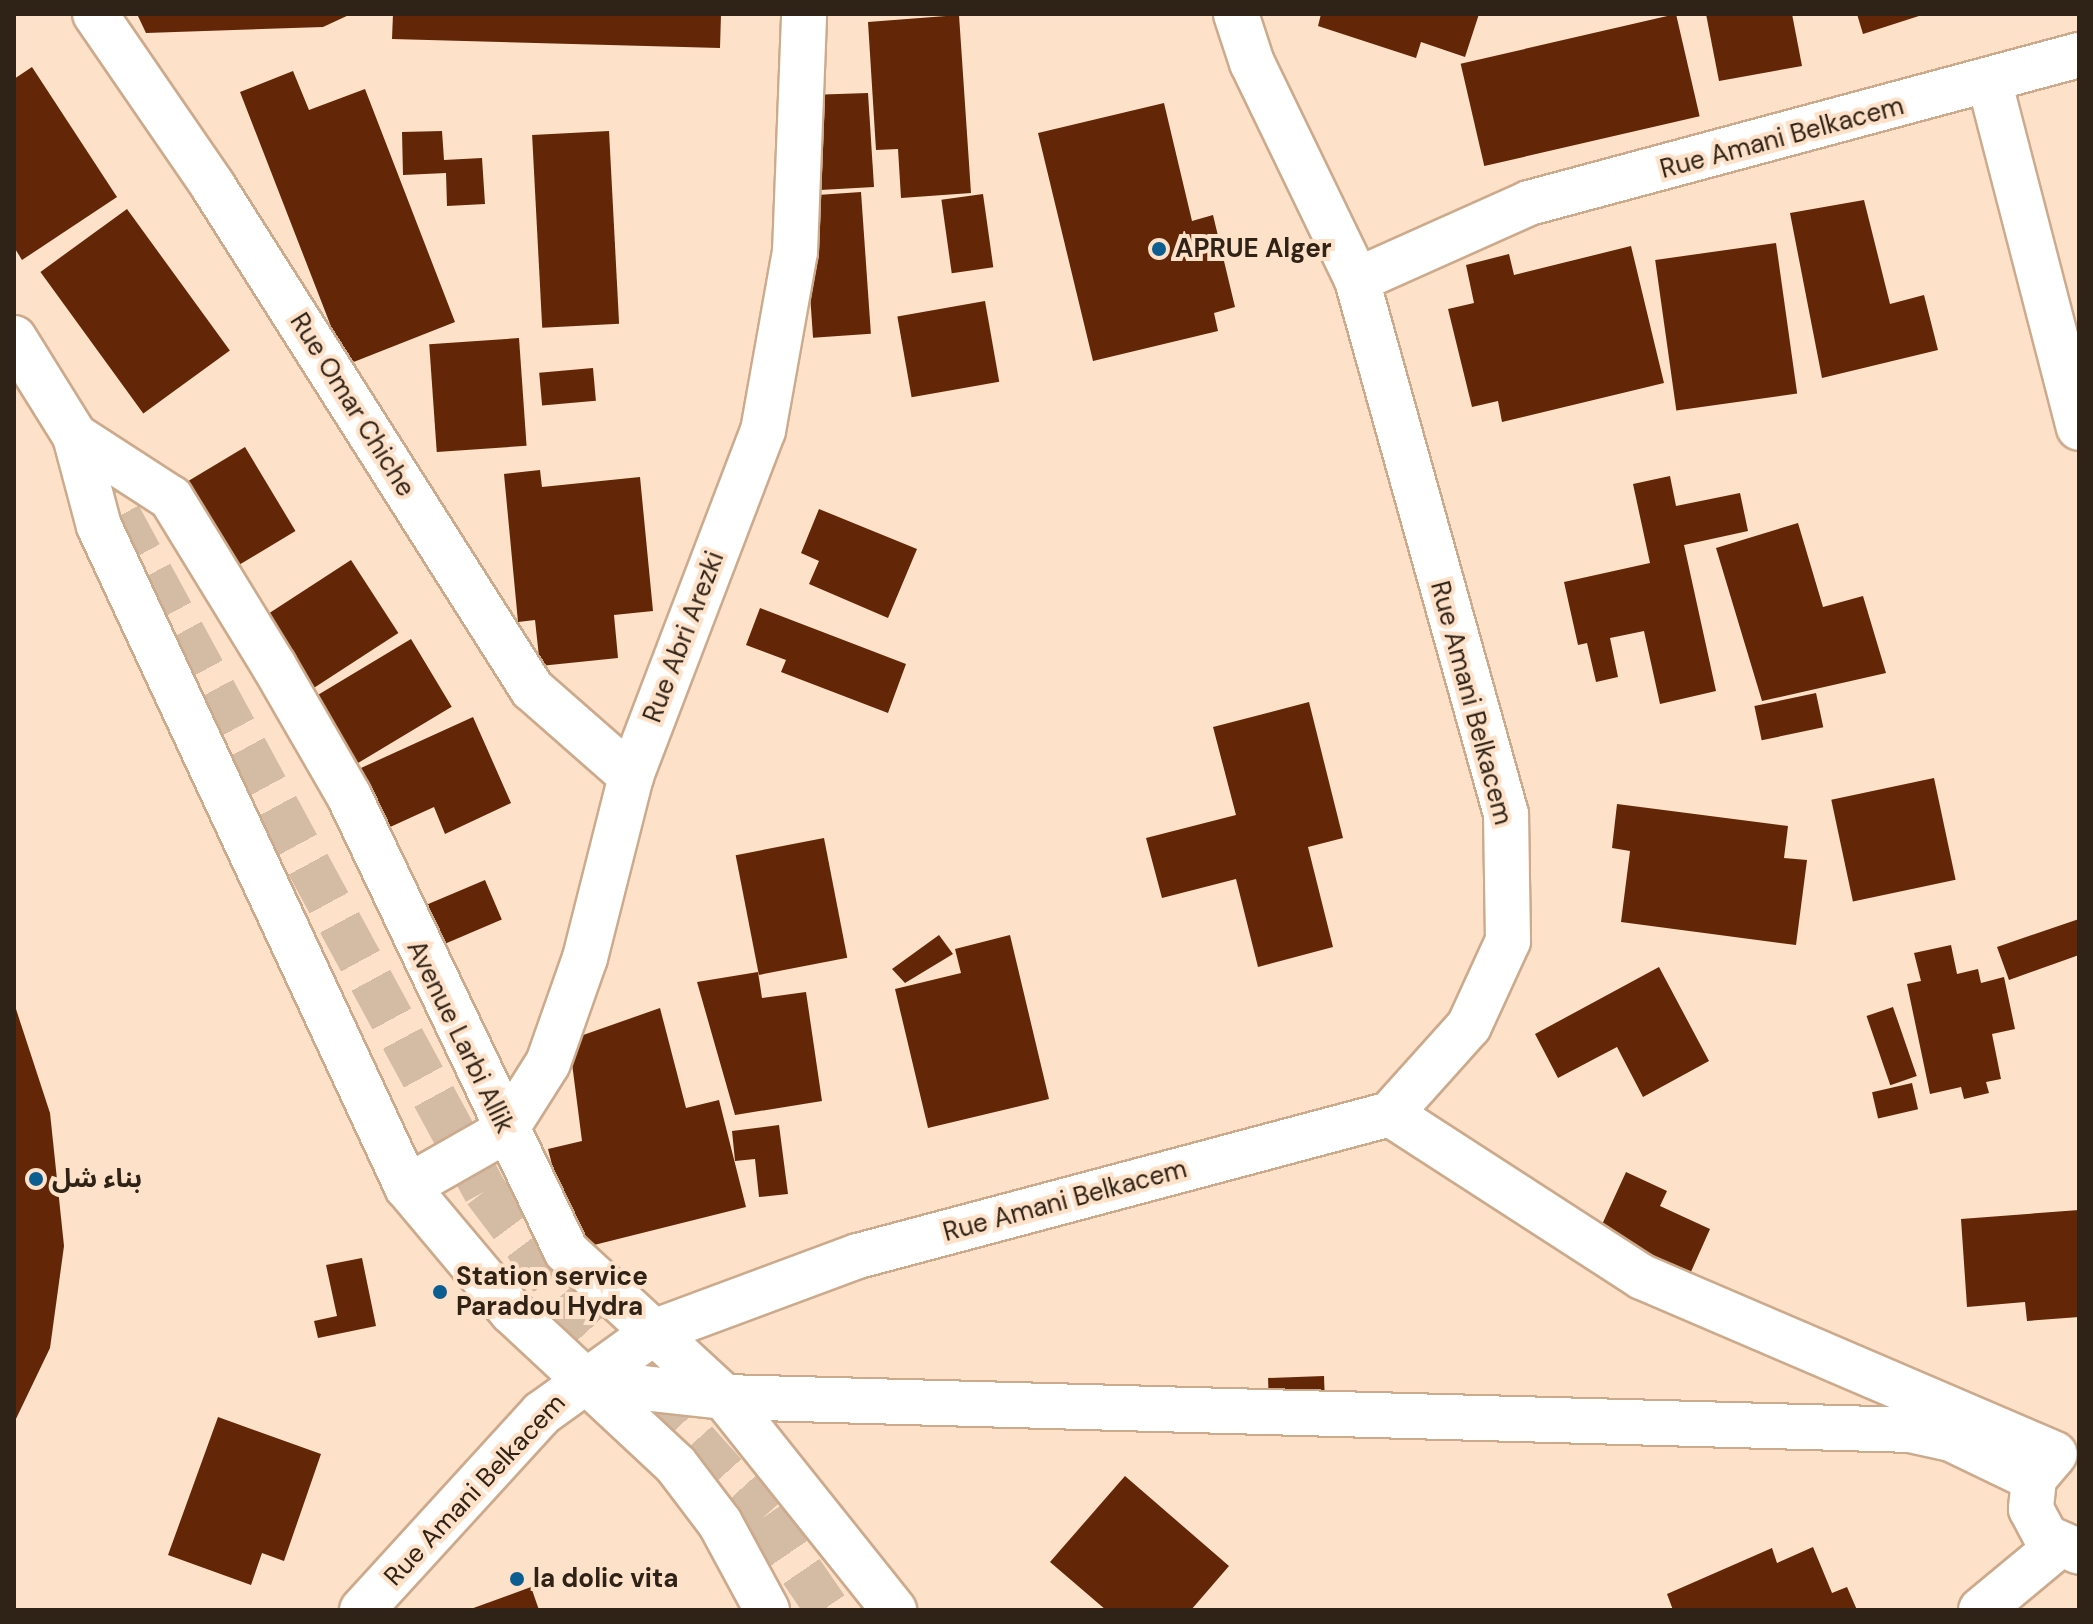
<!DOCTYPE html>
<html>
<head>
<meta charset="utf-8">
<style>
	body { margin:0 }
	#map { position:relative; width:2093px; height:1624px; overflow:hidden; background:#fde1c8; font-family:"DM Sans","Noto Sans Arabic",sans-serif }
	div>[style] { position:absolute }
	.building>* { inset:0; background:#632606; transform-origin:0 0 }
	.primary-tunnel>* { height:44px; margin-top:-22px; transform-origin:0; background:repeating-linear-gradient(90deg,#d4bba4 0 44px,transparent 0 66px) }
	.roads { filter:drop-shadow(2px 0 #ccaa8c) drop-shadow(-2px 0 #ccaa8c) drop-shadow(0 2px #ccaa8c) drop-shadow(0 -2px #ccaa8c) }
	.street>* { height:44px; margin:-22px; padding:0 22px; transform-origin:22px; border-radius:22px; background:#fff }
	.primary>* { height:44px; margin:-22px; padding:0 22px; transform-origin:22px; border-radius:22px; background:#fff }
	.dots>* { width:22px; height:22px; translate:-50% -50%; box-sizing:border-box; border:4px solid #fde1c8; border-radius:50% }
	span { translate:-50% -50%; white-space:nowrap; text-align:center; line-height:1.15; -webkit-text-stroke:8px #fde1c8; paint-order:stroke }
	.street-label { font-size:26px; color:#2f2216 }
	.poi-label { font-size:26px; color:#2f2216; font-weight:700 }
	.left { translate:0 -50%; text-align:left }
	.frame { position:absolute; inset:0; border:16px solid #2f2216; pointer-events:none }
</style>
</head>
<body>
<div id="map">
	<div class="building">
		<div style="clip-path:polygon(137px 14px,351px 14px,323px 27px,146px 33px)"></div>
		<div style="clip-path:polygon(393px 14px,721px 14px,720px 48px,392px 39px)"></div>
		<div style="clip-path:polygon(1321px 14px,1479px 14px,1465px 57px,1421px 42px,1416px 58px,1318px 26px)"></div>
		<div style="left:1676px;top:14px;width:105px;height:221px;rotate:77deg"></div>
		<div style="clip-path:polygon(1706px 14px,1792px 14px,1802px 66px,1719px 81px)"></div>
		<div style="clip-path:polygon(1857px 14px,1922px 14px,1922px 15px,1863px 34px)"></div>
		<div style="clip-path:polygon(959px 15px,971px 193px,901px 198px,898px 149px,876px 150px,868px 22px)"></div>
		<div style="clip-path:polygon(32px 67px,117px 197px,22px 260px,14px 247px,14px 79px)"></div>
		<div style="clip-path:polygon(293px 71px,309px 110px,365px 89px,455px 322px,346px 365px,240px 92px)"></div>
		<div style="clip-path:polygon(868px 93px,874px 187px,802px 191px,809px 95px)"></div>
		<div style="clip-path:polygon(1164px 103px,1192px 221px,1213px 215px,1235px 307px,1214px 313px,1218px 331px,1093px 361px,1038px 133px)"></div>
		<div style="clip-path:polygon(442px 131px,444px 160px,482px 158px,485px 204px,447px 206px,446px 173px,403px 175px,402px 132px)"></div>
		<div style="left:609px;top:131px;width:193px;height:77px;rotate:87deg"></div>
		<div style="left:861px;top:192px;width:142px;height:58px;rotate:86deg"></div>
		<div style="left:983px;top:194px;width:74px;height:42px;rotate:82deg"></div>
		<div style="clip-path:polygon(1864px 200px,1890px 304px,1924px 295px,1938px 350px,1822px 378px,1790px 213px)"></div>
		<div style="left:127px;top:209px;width:175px;height:107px;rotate:54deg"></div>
		<div style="left:1776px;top:243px;width:152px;height:122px;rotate:82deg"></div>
		<div style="clip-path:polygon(1631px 246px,1664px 383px,1502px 422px,1498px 401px,1472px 407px,1448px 309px,1474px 303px,1466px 265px,1509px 254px,1514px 275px)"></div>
		<div style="left:985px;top:301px;width:82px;height:89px;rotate:80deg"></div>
		<div style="left:519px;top:338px;width:108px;height:90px;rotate:86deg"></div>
		<div style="left:593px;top:368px;width:33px;height:54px;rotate:85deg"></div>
		<div style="left:245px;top:447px;width:98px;height:88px;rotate:59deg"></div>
		<div style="clip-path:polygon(540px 470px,542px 487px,640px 477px,653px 611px,614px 615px,618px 658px,540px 666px,535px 620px,518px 622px,504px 474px)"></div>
		<div style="clip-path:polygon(1670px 476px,1676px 506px,1740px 493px,1748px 531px,1684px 545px,1716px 691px,1660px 704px,1644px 631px,1610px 638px,1618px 677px,1596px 682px,1587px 643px,1578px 645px,1564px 582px,1650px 563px,1633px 484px)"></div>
		<div style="clip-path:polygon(819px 509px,917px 549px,888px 618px,809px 584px,819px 561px,801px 553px)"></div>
		<div style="clip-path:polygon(1798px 523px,1823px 607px,1863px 596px,1886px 673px,1762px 701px,1716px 548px)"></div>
		<div style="left:351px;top:560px;width:87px;height:111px;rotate:57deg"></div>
		<div style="clip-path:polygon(760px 608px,906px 664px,888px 713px,781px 672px,786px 660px,746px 645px)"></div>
		<div style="left:411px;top:639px;width:79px;height:117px;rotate:59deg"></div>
		<div style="left:1816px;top:693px;width:35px;height:63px;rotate:78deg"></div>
		<div style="clip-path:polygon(1309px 702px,1343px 838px,1308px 847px,1333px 947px,1258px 967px,1236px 879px,1162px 898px,1146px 838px,1236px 815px,1213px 727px)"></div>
		<div style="clip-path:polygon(473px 717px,511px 803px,445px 834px,434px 807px,377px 833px,350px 773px)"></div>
		<div style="left:1934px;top:778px;width:104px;height:105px;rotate:78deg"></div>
		<div style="clip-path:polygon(1617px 804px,1788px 826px,1784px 858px,1807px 860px,1796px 945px,1621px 922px,1630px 851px,1612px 848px)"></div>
		<div style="left:824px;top:838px;width:122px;height:90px;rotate:79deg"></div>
		<div style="left:485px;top:880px;width:43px;height:68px;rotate:67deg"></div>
		<div style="clip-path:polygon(2079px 919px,2079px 955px,2009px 980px,1997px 947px)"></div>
		<div style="clip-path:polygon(939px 935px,953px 954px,905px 983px,892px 969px)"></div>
		<div style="clip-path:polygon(1010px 935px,1049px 1099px,928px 1128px,895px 989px,961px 973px,955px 949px)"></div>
		<div style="clip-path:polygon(1951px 945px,1957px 974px,1978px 969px,1981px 983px,2004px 977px,2015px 1029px,1992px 1034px,2001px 1079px,1986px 1082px,1989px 1093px,1964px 1099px,1961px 1087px,1930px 1094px,1907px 984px,1921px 981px,1914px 953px)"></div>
		<div style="clip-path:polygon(1659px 967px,1709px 1061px,1643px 1097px,1617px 1047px,1558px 1078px,1535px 1034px)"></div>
		<div style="clip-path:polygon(758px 972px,762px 998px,806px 992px,822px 1101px,735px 1115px,697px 982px)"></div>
		<div style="clip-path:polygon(14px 1003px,50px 1113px,64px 1246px,50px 1348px,14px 1423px)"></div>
		<div style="left:1893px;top:1007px;width:73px;height:28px;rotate:71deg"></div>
		<div style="clip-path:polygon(660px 1008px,686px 1108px,719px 1100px,746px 1207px,574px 1250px,548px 1149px,582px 1141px,569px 1040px)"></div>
		<div style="left:1912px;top:1083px;width:27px;height:41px;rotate:77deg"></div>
		<div style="clip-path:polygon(779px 1125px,788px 1194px,759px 1197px,755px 1159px,735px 1161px,732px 1131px)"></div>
		<div style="clip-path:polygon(1626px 1172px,1667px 1191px,1660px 1206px,1710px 1229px,1686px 1283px,1594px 1242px)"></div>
		<div style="clip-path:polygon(2079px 1210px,2079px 1317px,2027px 1321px,2025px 1302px,1967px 1307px,1961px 1219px)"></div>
		<div style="clip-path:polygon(362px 1258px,376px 1326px,318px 1338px,314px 1321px,337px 1316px,326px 1265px)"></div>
		<div style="left:1324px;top:1376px;width:27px;height:56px;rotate:88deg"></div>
		<div style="clip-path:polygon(218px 1417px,321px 1454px,284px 1561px,262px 1553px,251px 1585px,168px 1555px)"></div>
		<div style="clip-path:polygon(1125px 1476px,1229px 1566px,1191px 1610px,1106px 1610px,1050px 1562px)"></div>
		<div style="clip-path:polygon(1813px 1547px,1832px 1593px,1847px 1587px,1857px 1610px,1673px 1610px,1667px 1594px,1772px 1548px,1777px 1563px)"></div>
		<div style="clip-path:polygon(531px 1587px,539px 1610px,468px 1610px)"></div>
	</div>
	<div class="primary-tunnel">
		<div style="left:88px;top:458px;width:834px;rotate:61.56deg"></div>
		<div style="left:485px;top:1191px;width:129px;rotate:52.9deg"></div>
		<div style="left:563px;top:1294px;width:300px;rotate:48deg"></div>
		<div style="left:764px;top:1517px;width:113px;rotate:55.5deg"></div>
	</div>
	<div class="roads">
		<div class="street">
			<div style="left:95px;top:14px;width:209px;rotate:55.5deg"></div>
			<div style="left:213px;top:186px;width:596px;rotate:57.62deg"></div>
			<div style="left:532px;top:689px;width:132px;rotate:41.3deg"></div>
			<div style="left:1990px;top:84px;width:355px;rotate:75.5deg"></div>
			<div style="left:1357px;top:280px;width:188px;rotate:-24.1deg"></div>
			<div style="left:1529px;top:203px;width:570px;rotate:-15.06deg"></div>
			<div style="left:1390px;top:1114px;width:300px;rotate:32.9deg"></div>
			<div style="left:1642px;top:1277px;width:449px;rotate:23.2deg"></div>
			<div style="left:407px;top:1187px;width:113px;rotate:-29.7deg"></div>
			<div style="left:505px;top:1131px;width:80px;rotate:-57.7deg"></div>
			<div style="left:548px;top:1063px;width:111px;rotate:-70.6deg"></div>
			<div style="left:585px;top:958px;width:188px;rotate:-75.8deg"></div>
			<div style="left:631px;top:776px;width:369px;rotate:-69.1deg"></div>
			<div style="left:763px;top:431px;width:182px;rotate:-79.9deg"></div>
			<div style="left:795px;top:252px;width:238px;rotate:-87.8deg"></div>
			<div style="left:580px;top:1381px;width:145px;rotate:6.3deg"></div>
			<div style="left:724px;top:1397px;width:1186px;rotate:1.59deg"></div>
			<div style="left:1910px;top:1430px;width:42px;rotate:12.4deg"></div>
			<div style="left:1951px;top:1439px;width:92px;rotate:25.7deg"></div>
			<div style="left:2053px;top:1456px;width:30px;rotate:130deg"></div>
			<div style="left:2034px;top:1479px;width:30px;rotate:96deg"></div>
			<div style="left:2031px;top:1509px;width:32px;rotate:62deg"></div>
			<div style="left:2046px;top:1537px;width:36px;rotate:24deg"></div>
			<div style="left:362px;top:1610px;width:267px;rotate:-47.6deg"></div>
			<div style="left:542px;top:1413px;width:140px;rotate:-35.7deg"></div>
			<div style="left:656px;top:1331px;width:215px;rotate:-20.4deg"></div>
			<div style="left:858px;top:1256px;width:551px;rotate:-14.94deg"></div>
			<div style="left:1390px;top:1114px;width:118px;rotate:-48.1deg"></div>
			<div style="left:1469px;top:1026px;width:94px;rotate:-65.4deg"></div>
			<div style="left:1508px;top:941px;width:127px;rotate:-90.9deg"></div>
			<div style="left:1506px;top:814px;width:554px;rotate:-105.59deg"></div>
			<div style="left:1357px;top:280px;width:241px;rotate:-115.8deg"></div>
			<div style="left:1252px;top:63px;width:52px;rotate:-108.1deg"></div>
			<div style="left:1981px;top:1610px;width:100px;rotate:-39.7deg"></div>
		</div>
		<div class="primary">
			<div style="left:14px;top:338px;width:115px;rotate:58.1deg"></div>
			<div style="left:75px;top:436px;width:93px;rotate:75.1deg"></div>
			<div style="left:99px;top:526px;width:729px;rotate:65.02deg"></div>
			<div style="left:407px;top:1187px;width:163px;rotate:50deg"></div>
			<div style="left:512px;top:1312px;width:224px;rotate:43deg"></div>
			<div style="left:676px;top:1465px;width:73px;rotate:52.8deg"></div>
			<div style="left:720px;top:1523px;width:99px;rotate:61.6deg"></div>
			<div style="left:75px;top:436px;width:114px;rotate:32.9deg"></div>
			<div style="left:171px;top:498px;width:197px;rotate:58.5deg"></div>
			<div style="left:274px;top:666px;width:150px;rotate:60deg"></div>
			<div style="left:349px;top:796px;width:504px;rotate:64.5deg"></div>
			<div style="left:566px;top:1251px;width:215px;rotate:42.7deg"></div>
			<div style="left:724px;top:1397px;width:273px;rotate:51.4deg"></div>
		</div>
	</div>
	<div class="dots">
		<div style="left:1159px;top:249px;background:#0c5e90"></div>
		<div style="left:36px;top:1179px;background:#0c5e90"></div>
		<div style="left:440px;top:1292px;background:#0c5e90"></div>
		<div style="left:517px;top:1579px;background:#0c5e90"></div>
	</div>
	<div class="street-label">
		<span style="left:1782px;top:138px;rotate:-15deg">Rue Amani Belkacem</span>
		<span style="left:352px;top:405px;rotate:58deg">Rue Omar Chiche</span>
		<span style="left:684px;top:637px;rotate:-69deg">Rue Abri Arezki</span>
		<span style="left:1471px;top:703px;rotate:75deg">Rue Amani Belkacem</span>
		<span style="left:460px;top:1037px;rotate:64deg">Avenue Larbi Allik</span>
		<span style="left:1065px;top:1201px;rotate:-15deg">Rue Amani Belkacem</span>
		<span style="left:475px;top:1490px;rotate:-47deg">Rue Amani Belkacem</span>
	</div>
	<div class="poi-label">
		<span class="left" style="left:1175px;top:249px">APRUE Alger</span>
		<span class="left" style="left:52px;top:1179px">بناء شل</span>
		<span class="left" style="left:456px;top:1292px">Station service<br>Paradou Hydra</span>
		<span class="left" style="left:533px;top:1579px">la dolic vita</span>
	</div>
	<div class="frame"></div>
</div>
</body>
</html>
